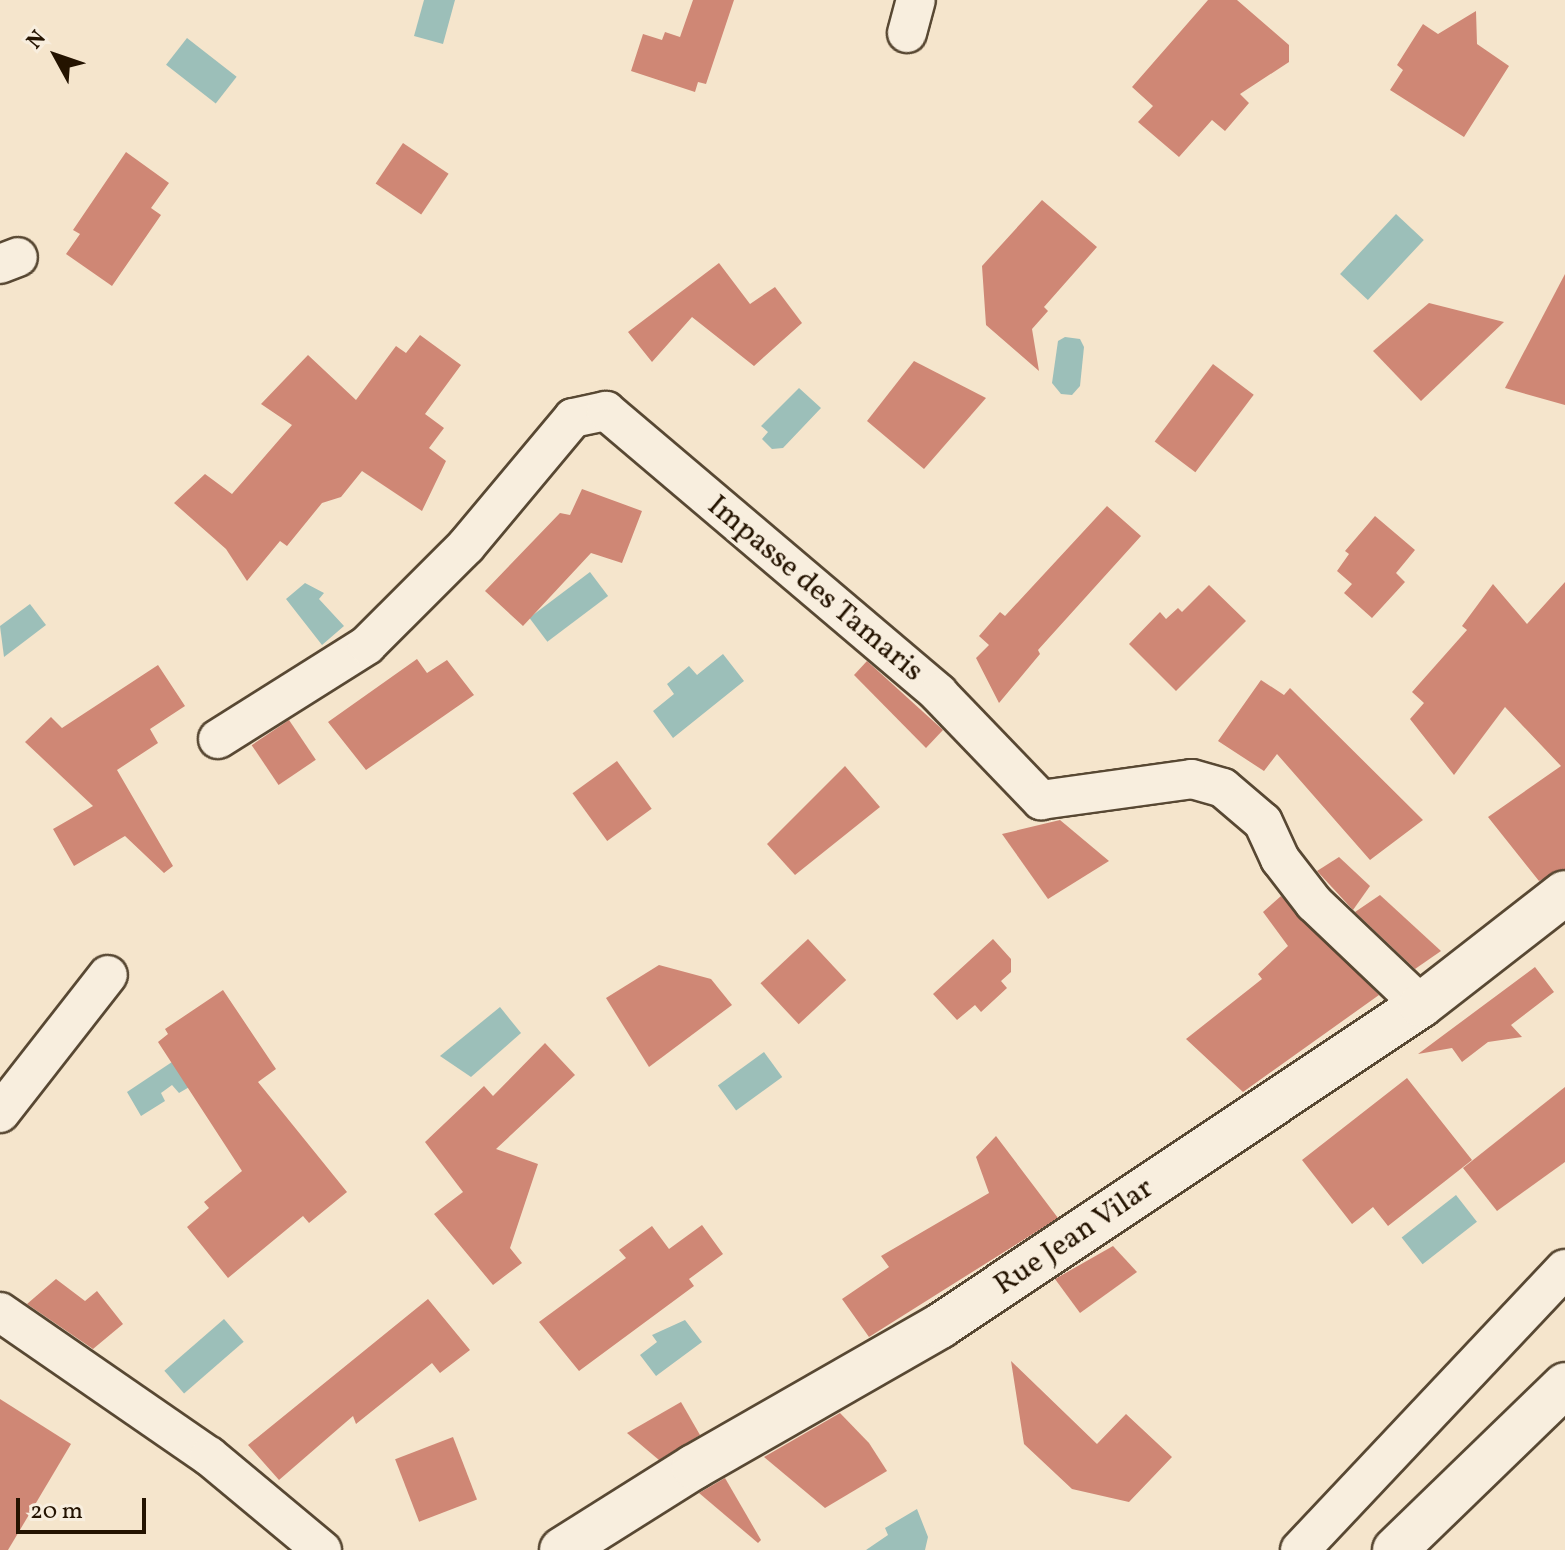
<!DOCTYPE html>
<html>
<head>
<meta charset="utf-8">
<style>
	body { margin:0 }
	#map { position:relative; width:1565px; height:1550px; overflow:hidden; background:#f5e5cc; font-family:Vollkorn,serif }
	div>[style] { position:absolute }
	.water>* { inset:0; background:#9cbfb9; transform-origin:0 0 }
	.building>* { inset:0; background:#cf8775; transform-origin:0 0 }
	.roads { filter:drop-shadow(2px 0 #584833) drop-shadow(-2px 0 #584833) drop-shadow(0 2px #584833) drop-shadow(0 -2px #584833) }
	.minor>* { height:38px; margin:-19px; padding:0 19px; transform-origin:19px; border-radius:19px; background:#f8eede }
	.tertiary>* { height:44px; margin:-22px; padding:0 22px; transform-origin:22px; border-radius:22px; background:#f8eede }
	.secondary>* { height:44px; margin:-22px; padding:0 22px; transform-origin:22px; border-radius:22px; background:#f8eede }
	span { translate:-50% -50%; white-space:nowrap; text-align:center; line-height:1.15; -webkit-text-stroke:6px #f8eede; paint-order:stroke }
	.street-label { font-size:30px; color:#241300 }
	.north { position:absolute; left:16px; top:16px; width:80px; height:80px; -webkit-text-stroke:6px #f8eede; paint-order:stroke; rotate:310deg; font-size:22px; font-weight:700; line-height:32px; text-align:center; color:#241300 }
	.north::after { content:''; display:block; margin:auto; width:28px; height:36px; background:#241300; clip-path:polygon(50% 0,100% 100%,50% 72%,0 100%) }
	.scale { position:absolute; left:16px; top:1498px; width:130px; height:36px; box-sizing:border-box; border:4px solid #241300; border-top:0; padding-left:10px; font-size:24px; line-height:28px; white-space:nowrap; color:#241300; -webkit-text-stroke:6px #f8eede; paint-order:stroke }
</style>
</head>
<body>
<div id="map">
	<div class="water">
		<div style="clip-path:polygon(424px 0,455px 0,443px 44px,414px 36px)"></div>
		<div style="left:187px;top:38px;width:63px;height:34px;rotate:38deg"></div>
		<div style="left:1396px;top:214px;width:38px;height:82px;rotate:43deg"></div>
		<div style="clip-path:polygon(1065px 337px,1080px 339px,1084px 347px,1080px 386px,1072px 395px,1061px 394px,1052px 383px,1058px 341px)"></div>
		<div style="clip-path:polygon(799px 388px,821px 408px,783px 448px,772px 449px,762px 439px,768px 432px,761px 426px)"></div>
		<div style="left:590px;top:572px;width:30px;height:76px;rotate:53deg"></div>
		<div style="clip-path:polygon(305px 583px,324px 593px,319px 599px,344px 626px,322px 645px,286px 599px)"></div>
		<div style="clip-path:polygon(30px 604px,46px 625px,4px 657px,0 626px)"></div>
		<div style="clip-path:polygon(723px 654px,744px 681px,673px 738px,653px 711px,674px 694px,667px 684px,689px 666px,697px 675px)"></div>
		<div style="clip-path:polygon(500px 1007px,521px 1033px,471px 1077px,440px 1056px)"></div>
		<div style="left:764px;top:1052px;width:31px;height:57px;rotate:54deg"></div>
		<div style="clip-path:polygon(175px 1060px,191px 1086px,179px 1093px,172px 1085px,161px 1093px,165px 1101px,141px 1116px,127px 1092px)"></div>
		<div style="left:1456px;top:1195px;width:34px;height:69px;rotate:52deg"></div>
		<div style="left:224px;top:1319px;width:30px;height:79px;rotate:49deg"></div>
		<div style="clip-path:polygon(685px 1320px,702px 1342px,656px 1376px,640px 1355px,657px 1342px,652px 1335px)"></div>
		<div style="clip-path:polygon(917px 1509px,928px 1537px,925px 1550px,866px 1550px,888px 1535px,885px 1528px)"></div>
	</div>
	<div class="building">
		<div style="clip-path:polygon(693px 0,734px 0,706px 84px,698px 82px,695px 92px,631px 71px,643px 34px,662px 40px,665px 32px,680px 37px)"></div>
		<div style="clip-path:polygon(1208px 0,1237px 0,1289px 45px,1289px 62px,1240px 94px,1249px 103px,1225px 131px,1212px 120px,1179px 157px,1138px 122px,1153px 106px,1132px 87px)"></div>
		<div style="clip-path:polygon(1476px 11px,1477px 44px,1509px 66px,1464px 137px,1390px 90px,1403px 70px,1397px 65px,1423px 24px,1438px 34px)"></div>
		<div style="left:403px;top:143px;width:55px;height:49px;rotate:34deg"></div>
		<div style="clip-path:polygon(126px 152px,169px 183px,151px 208px,161px 215px,112px 286px,66px 254px,80px 234px,73px 230px)"></div>
		<div style="clip-path:polygon(1042px 200px,1097px 247px,1044px 307px,1048px 311px,1032px 329px,1039px 371px,986px 325px,982px 266px)"></div>
		<div style="clip-path:polygon(719px 263px,750px 304px,775px 287px,802px 323px,754px 366px,692px 317px,652px 362px,628px 332px)"></div>
		<div style="clip-path:polygon(1565px 274px,1565px 405px,1505px 388px)"></div>
		<div style="clip-path:polygon(1429px 303px,1504px 322px,1421px 401px,1373px 351px)"></div>
		<div style="clip-path:polygon(420px 335px,461px 365px,425px 414px,444px 428px,429px 448px,446px 461px,422px 511px,362px 471px,341px 497px,322px 503px,287px 546px,280px 541px,247px 581px,226px 549px,174px 503px,205px 474px,232px 494px,292px 425px,261px 404px,308px 355px,356px 400px,396px 346px,406px 353px)"></div>
		<div style="clip-path:polygon(914px 361px,986px 398px,924px 469px,867px 421px)"></div>
		<div style="left:1213px;top:364px;width:51px;height:97px;rotate:37deg"></div>
		<div style="clip-path:polygon(582px 489px,642px 511px,622px 563px,591px 553px,523px 626px,485px 591px,560px 513px,570px 515px)"></div>
		<div style="clip-path:polygon(1107px 506px,1141px 536px,1038px 650px,1040px 654px,999px 703px,976px 658px,989px 645px,979px 636px,1000px 612px,1005px 616px)"></div>
		<div style="clip-path:polygon(1375px 516px,1415px 550px,1396px 573px,1405px 582px,1372px 618px,1344px 593px,1352px 584px,1337px 571px,1349px 554px,1345px 551px)"></div>
		<div style="clip-path:polygon(1565px 582px,1565px 869px,1539px 881px,1488px 817px,1561px 766px,1505px 707px,1454px 775px,1410px 719px,1424px 703px,1412px 692px,1467px 630px,1462px 626px,1493px 584px,1527px 624px)"></div>
		<div style="clip-path:polygon(1209px 585px,1246px 621px,1176px 691px,1129px 644px,1160px 612px,1166px 619px,1178px 608px,1182px 612px)"></div>
		<div style="clip-path:polygon(417px 659px,427px 673px,447px 660px,474px 695px,366px 770px,328px 722px)"></div>
		<div style="clip-path:polygon(867px 661px,943px 730px,926px 748px,854px 675px)"></div>
		<div style="clip-path:polygon(158px 665px,185px 706px,150px 729px,158px 743px,117px 770px,173px 866px,164px 873px,125px 836px,74px 866px,53px 829px,93px 806px,25px 742px,51px 717px,62px 728px)"></div>
		<div style="clip-path:polygon(1261px 680px,1284px 695px,1290px 688px,1423px 820px,1370px 860px,1277px 754px,1264px 771px,1218px 741px)"></div>
		<div style="left:289px;top:720px;width:48px;height:45px;rotate:56deg"></div>
		<div style="left:617px;top:761px;width:59px;height:55px;rotate:54deg"></div>
		<div style="clip-path:polygon(845px 766px,880px 807px,795px 875px,767px 844px)"></div>
		<div style="clip-path:polygon(1060px 820px,1109px 861px,1048px 899px,1002px 834px)"></div>
		<div style="clip-path:polygon(1339px 857px,1370px 886px,1353px 910px,1317px 871px)"></div>
		<div style="clip-path:polygon(1380px 895px,1441px 951px,1415px 969px,1355px 912px)"></div>
		<div style="clip-path:polygon(1281px 896px,1379px 995px,1243px 1092px,1186px 1039px,1262px 979px,1258px 974px,1288px 946px,1263px 912px)"></div>
		<div style="left:808px;top:939px;width:56px;height:65px;rotate:47deg"></div>
		<div style="clip-path:polygon(993px 939px,1011px 959px,1011px 972px,1001px 981px,1007px 988px,981px 1012px,975px 1005px,957px 1020px,933px 994px)"></div>
		<div style="clip-path:polygon(659px 965px,711px 979px,732px 1005px,649px 1067px,606px 998px)"></div>
		<div style="clip-path:polygon(1535px 967px,1554px 992px,1511px 1025px,1522px 1037px,1488px 1042px,1462px 1062px,1452px 1048px,1418px 1054px)"></div>
		<div style="clip-path:polygon(223px 990px,276px 1069px,258px 1082px,347px 1192px,309px 1223px,303px 1216px,228px 1278px,187px 1227px,209px 1208px,204px 1202px,242px 1171px,158px 1042px,168px 1034px,165px 1029px)"></div>
		<div style="clip-path:polygon(545px 1043px,575px 1075px,496px 1149px,538px 1164px,510px 1248px,522px 1263px,493px 1285px,434px 1214px,463px 1192px,425px 1142px,484px 1086px,493px 1096px)"></div>
		<div style="clip-path:polygon(1407px 1078px,1472px 1160px,1388px 1226px,1373px 1207px,1352px 1224px,1302px 1160px)"></div>
		<div style="clip-path:polygon(1565px 1087px,1565px 1162px,1497px 1211px,1463px 1168px)"></div>
		<div style="clip-path:polygon(996px 1136px,1058px 1218px,869px 1337px,842px 1299px,889px 1267px,881px 1256px,989px 1193px,976px 1157px)"></div>
		<div style="clip-path:polygon(702px 1225px,723px 1254px,689px 1279px,694px 1286px,579px 1371px,539px 1322px,626px 1258px,619px 1250px,652px 1226px,669px 1249px)"></div>
		<div style="clip-path:polygon(1113px 1246px,1137px 1272px,1080px 1313px,1055px 1279px)"></div>
		<div style="clip-path:polygon(56px 1279px,85px 1301px,97px 1291px,123px 1324px,93px 1349px,27px 1304px)"></div>
		<div style="clip-path:polygon(428px 1299px,470px 1350px,440px 1373px,432px 1363px,356px 1424px,353px 1416px,279px 1480px,248px 1445px)"></div>
		<div style="clip-path:polygon(1011px 1361px,1097px 1444px,1126px 1414px,1172px 1457px,1129px 1502px,1072px 1489px,1024px 1444px)"></div>
		<div style="clip-path:polygon(0 1399px,71px 1444px,8px 1550px,0 1550px)"></div>
		<div style="clip-path:polygon(681px 1402px,700px 1435px,659px 1460px,627px 1433px)"></div>
		<div style="clip-path:polygon(840px 1413px,869px 1443px,887px 1471px,825px 1508px,764px 1457px)"></div>
		<div style="left:453px;top:1437px;width:67px;height:62px;rotate:69deg"></div>
		<div style="clip-path:polygon(725px 1478px,761px 1540px,758px 1543px,699px 1493px)"></div>
	</div>
	<div class="roads">
		<div class="minor">
			<div style="left:907px;top:33px;width:34px;rotate:-75deg"></div>
			<div style="left:0;top:264px;width:19px;rotate:-21deg"></div>
			<div style="left:218px;top:739px;width:176px;rotate:-32.2deg"></div>
			<div style="left:367px;top:645px;width:140px;rotate:-45deg"></div>
			<div style="left:466px;top:546px;width:167px;rotate:-50.1deg"></div>
			<div style="left:573px;top:418px;width:34px;rotate:-12deg"></div>
			<div style="left:606px;top:411px;width:436px;rotate:40.3deg"></div>
			<div style="left:938px;top:693px;width:149px;rotate:46.1deg"></div>
			<div style="left:1041px;top:800px;width:152px;rotate:-7.9deg"></div>
			<div style="left:1192px;top:779px;width:32px;rotate:16deg"></div>
			<div style="left:1223px;top:788px;width:52px;rotate:40.4deg"></div>
			<div style="left:1263px;top:822px;width:41px;rotate:65.3deg"></div>
			<div style="left:1280px;top:859px;width:56px;rotate:52.3deg"></div>
			<div style="left:1314px;top:903px;width:148px;rotate:43.6deg"></div>
			<div style="left:0;top:1113px;width:175px;rotate:-52deg"></div>
			<div style="left:0;top:1312px;width:254px;rotate:34.6deg"></div>
			<div style="left:209px;top:1456px;width:147px;rotate:39.8deg"></div>
			<div style="left:1300px;top:1550px;width:386px;rotate:-46.7deg"></div>
		</div>
		<div class="tertiary">
			<div style="left:562px;top:1550px;width:156px;rotate:-32.2deg"></div>
			<div style="left:694px;top:1467px;width:284px;rotate:-29.8deg"></div>
			<div style="left:940px;top:1326px;width:578px;rotate:-33.72deg"></div>
			<div style="left:1421px;top:1005px;width:182px;rotate:-37.9deg"></div>
		</div>
		<div class="secondary">
			<div style="left:1395px;top:1550px;width:237px;rotate:-44.1deg"></div>
		</div>
	</div>
	<div class="street-label">
		<span style="left:815px;top:589px;rotate:40deg">Impasse des Tamaris</span>
		<span style="left:1074px;top:1237px;rotate:-34deg">Rue Jean Vilar</span>
	</div>
	<div class="north">N</div>
	<div class="scale">20 m</div>
</div>
</body>
</html>
